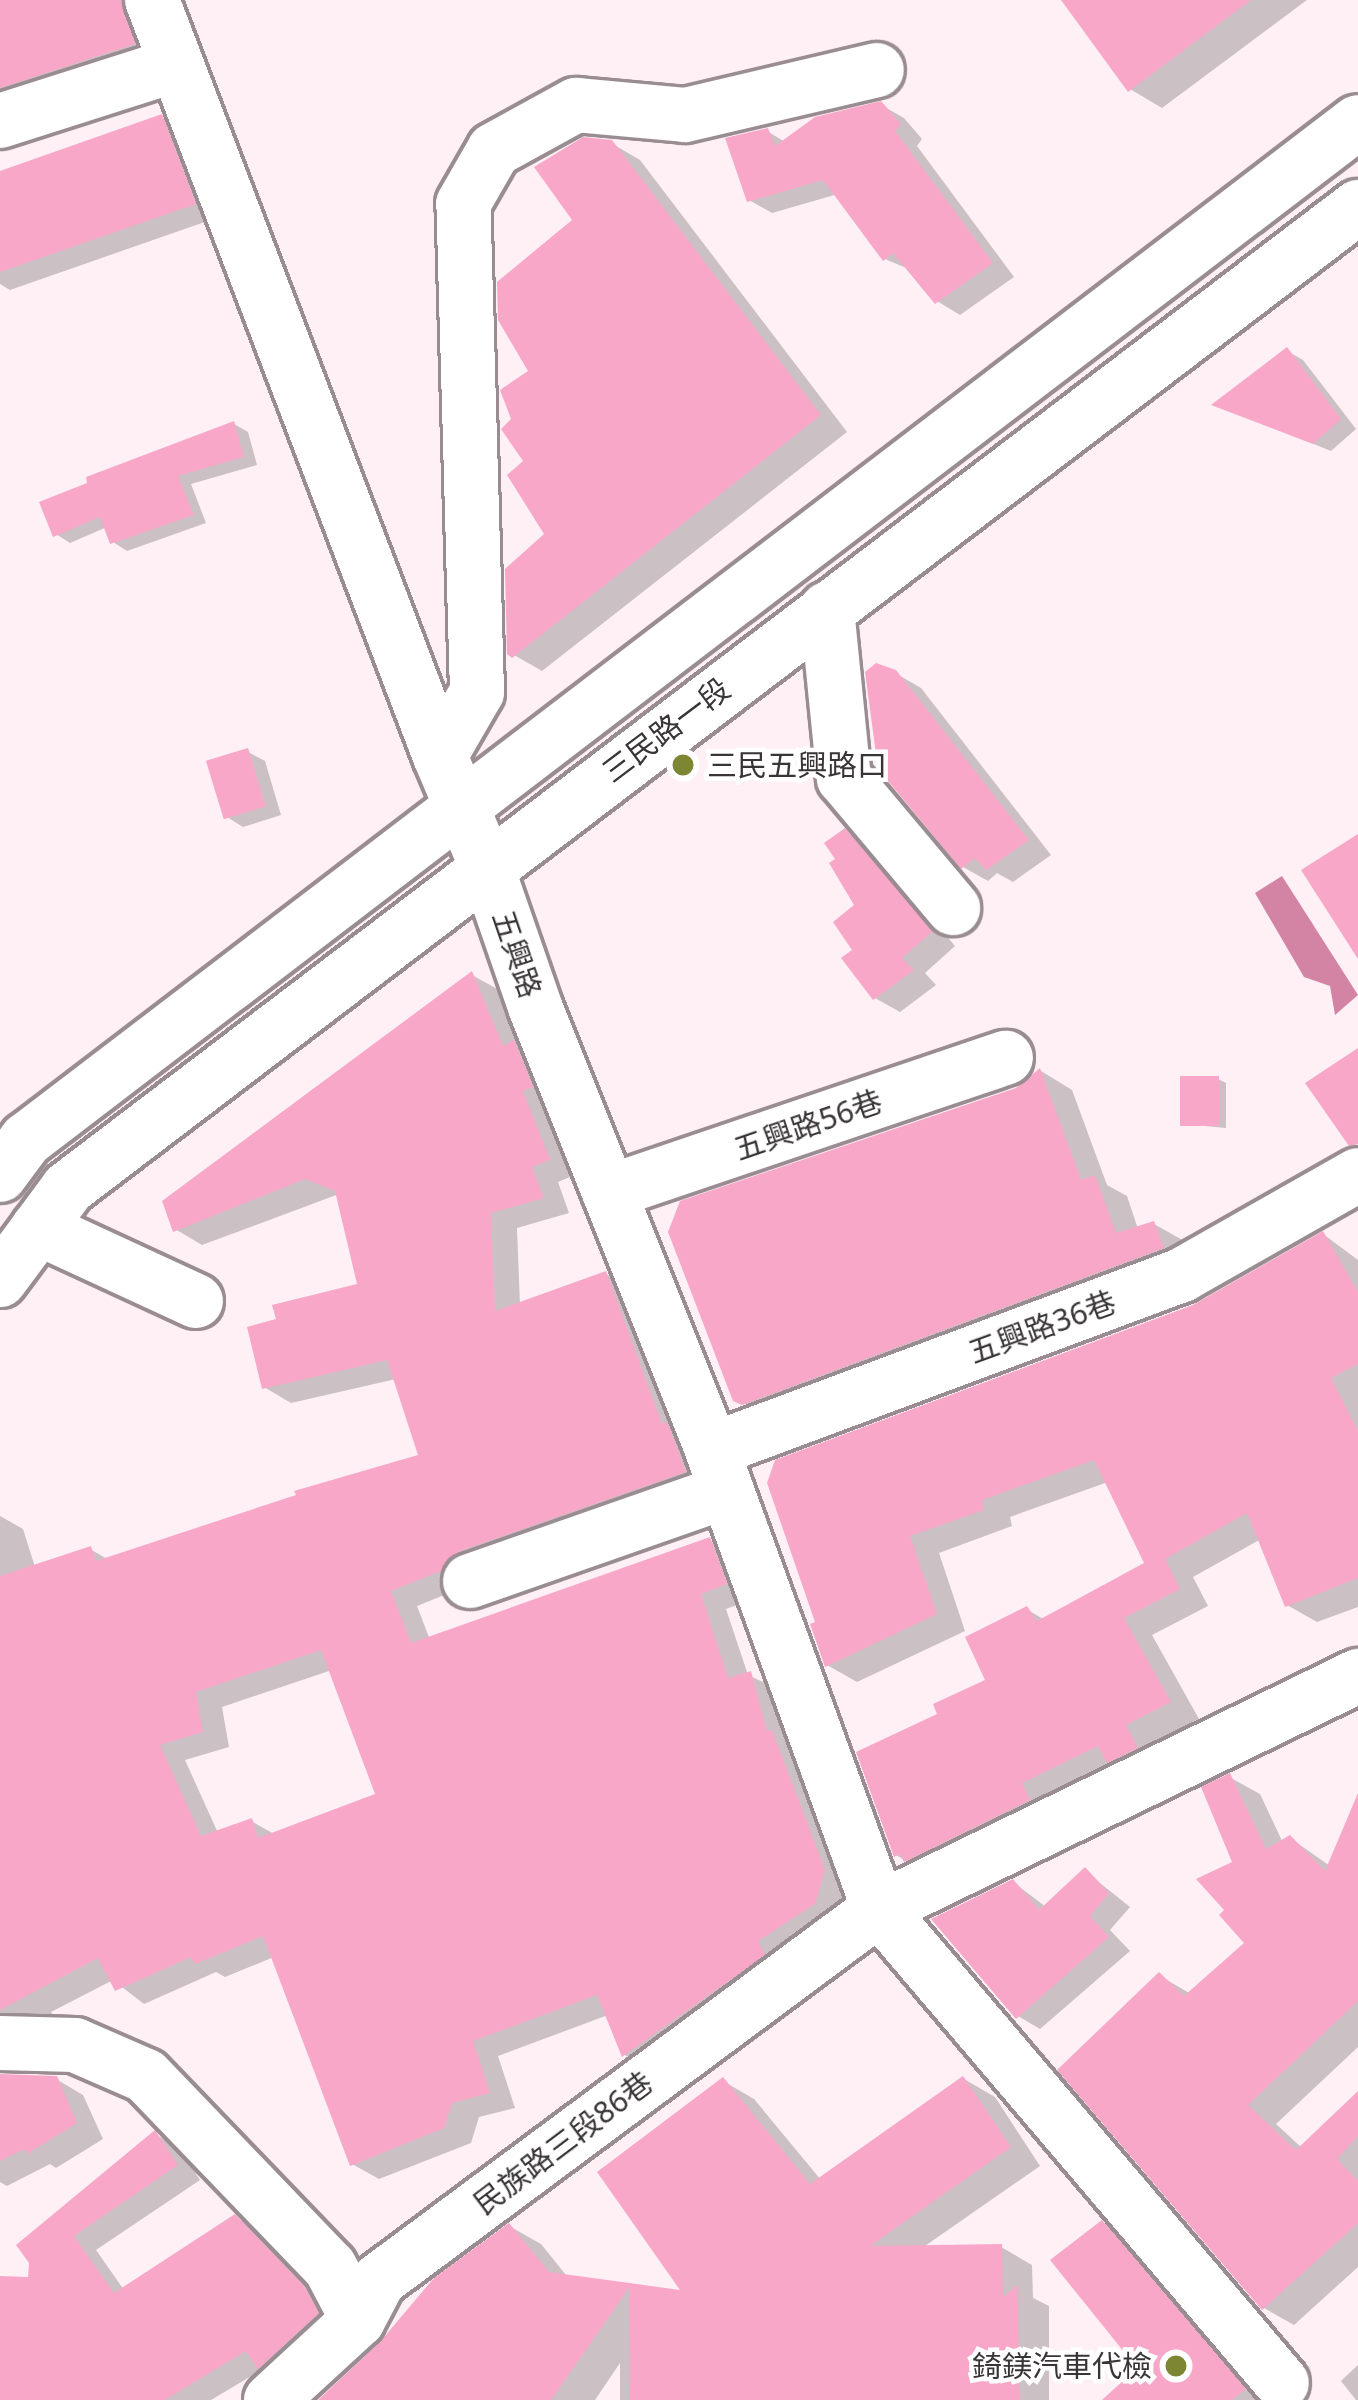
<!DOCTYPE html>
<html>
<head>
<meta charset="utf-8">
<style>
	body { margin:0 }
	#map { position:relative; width:1358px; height:2400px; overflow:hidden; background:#fef0f5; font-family:"Noto Sans","Noto Sans TC",sans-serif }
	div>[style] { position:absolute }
	.water>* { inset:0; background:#d384a5 }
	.shadow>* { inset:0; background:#0003 }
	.building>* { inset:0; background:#f9a7c9; transform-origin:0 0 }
	.roads { filter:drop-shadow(3px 0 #9a8d92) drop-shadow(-3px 0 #9a8d92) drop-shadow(0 3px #9a8d92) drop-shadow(0 -3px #9a8d92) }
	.minor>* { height:54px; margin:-27px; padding:0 27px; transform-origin:27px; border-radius:27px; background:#fff }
	.dots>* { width:33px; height:33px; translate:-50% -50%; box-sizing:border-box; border:6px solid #fff; border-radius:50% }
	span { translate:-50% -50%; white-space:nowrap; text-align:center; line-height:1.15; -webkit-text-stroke:9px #fff; paint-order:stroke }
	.street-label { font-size:30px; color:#393436 }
	.poi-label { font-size:30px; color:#393436 }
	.left { translate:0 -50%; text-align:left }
	.right { translate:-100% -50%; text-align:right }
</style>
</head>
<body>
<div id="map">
	<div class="water">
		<div style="clip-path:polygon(1282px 876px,1358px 995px,1335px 1015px,1330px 986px,1304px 977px,1255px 893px)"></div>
	</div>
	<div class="shadow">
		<div style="clip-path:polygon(0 0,142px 0,158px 58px,0 110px)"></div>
		<div style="clip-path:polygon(1065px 0,1307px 0,1162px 108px,1130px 89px)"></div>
		<div style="clip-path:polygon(881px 105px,904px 118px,922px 139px,917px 146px,1014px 277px,960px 315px,937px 301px,911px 270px,885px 259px,838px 194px,772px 213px,749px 200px,767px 131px,785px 142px)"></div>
		<div style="clip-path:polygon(162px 118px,186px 132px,219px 217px,10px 290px,0 284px,0 174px)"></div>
		<div style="clip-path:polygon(611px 143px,640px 160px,847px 432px,542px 671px,514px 655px,548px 535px,515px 420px,576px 220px)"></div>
		<div style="clip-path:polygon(1287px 351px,1303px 360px,1356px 429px,1331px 451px,1216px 405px)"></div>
		<div style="clip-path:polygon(234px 424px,248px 432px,257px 465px,191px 484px,206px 523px,127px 551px,113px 542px,107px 527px,70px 543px,56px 534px)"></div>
		<div style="clip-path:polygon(895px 673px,921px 688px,1051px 855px,1013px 882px,997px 873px,988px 881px,963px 867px)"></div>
		<div style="clip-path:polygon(248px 752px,265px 761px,281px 815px,243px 827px,227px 817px)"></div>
		<div style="clip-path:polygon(845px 832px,870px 846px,955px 946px,925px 973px,936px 985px,900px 1012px,875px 998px,856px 950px,858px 906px,839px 860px)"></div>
		<div style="clip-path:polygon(evenodd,472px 975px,499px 990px,575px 1175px,558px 1182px,569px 1213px,517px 1228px,520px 1305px,606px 1274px,633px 1290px,712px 1487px,417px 1606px,430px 1640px,710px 1541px,737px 1556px,753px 1599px,726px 1609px,748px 1675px,778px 1689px,852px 1887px,842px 1919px,651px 2070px,625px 2055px,608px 2015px,498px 2056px,515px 2108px,479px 2117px,471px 2143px,379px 2179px,352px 2164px,274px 1957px,225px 1977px,216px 1972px,144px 2004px,113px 1980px,51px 2012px,60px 2027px,0 2049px,0 1516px,23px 1529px,35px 1567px,90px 1549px,109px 1560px,422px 1457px,396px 1379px,291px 1403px,264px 1387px,360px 1286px,339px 1194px,202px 1245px,175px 1229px,472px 975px,332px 1670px,378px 1796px,276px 1835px,251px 1821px,218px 1833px,185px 1760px,229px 1747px,222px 1707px,332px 1670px)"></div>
		<div style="clip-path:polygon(1041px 1071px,1072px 1090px,1107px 1185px,1127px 1196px,1138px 1229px,1154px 1224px,1186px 1242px,1194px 1266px,769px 1418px,736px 1399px)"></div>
		<div style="clip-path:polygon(1218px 1079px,1226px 1083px,1226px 1128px,1183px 1124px)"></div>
		<div style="clip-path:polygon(1323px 1234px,1358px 1260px,1358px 1607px,1317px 1622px,1287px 1605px,1261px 1539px,1193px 1577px,1208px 1606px,1152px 1635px,1199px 1719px,1154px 1742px,1166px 1765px,926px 1873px,896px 1855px,941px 1716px,989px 1681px,1026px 1609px,1045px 1620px,1148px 1564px,1108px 1482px,1010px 1517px,1012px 1526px,939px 1553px,965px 1631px,857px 1682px,827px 1665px,819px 1623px,770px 1483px,1194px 1307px)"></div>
		<div style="clip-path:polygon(1229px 1777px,1260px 1794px,1283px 1843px,1290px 1838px,1330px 1866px,1358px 1818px,1358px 2047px,1276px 2124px,1302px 2148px,1358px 2095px,1358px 2267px,1294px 2325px,1264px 2308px,1160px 1976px,1191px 1994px,1248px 1944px)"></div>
		<div style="clip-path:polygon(1085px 1871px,1130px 1907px,1110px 1930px,1130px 1951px,1040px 2029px,1018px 2016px,1013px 1882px,1046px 1907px)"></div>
		<div style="clip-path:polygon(0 2077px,56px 2079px,83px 2095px,103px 2139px,56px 2168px,50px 2164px,7px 2186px,0 2182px)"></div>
		<div style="clip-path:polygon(964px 2079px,995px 2097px,1040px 2166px,922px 2248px,1001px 2247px,1032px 2265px,1033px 2298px,1049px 2306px,1049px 2400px,620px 2400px,620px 2363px,595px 2400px,322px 2400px,509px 2226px,541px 2244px,566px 2275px,687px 2294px,723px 2081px,754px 2099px,821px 2180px)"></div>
		<div style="clip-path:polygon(155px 2134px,179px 2148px,200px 2180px,96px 2250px,124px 2290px,235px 2217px,259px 2231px,328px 2303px,342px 2328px,284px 2381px,263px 2369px,211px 2400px,0 2400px,0 2279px,31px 2280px)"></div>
		<div style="clip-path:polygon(1102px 2223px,1127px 2238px,1265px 2400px,1106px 2400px,1141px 2368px)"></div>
		<div style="clip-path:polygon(1358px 2365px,1358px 2400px,1356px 2400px,1341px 2381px)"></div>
	</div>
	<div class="building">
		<div style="clip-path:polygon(0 0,121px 0,135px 44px,0 88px)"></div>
		<div style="clip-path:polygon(1061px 0,1251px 0,1128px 92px)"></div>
		<div style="clip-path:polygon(881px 101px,901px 124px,895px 131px,993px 263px,935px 304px,893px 253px,883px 261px,823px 180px,747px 202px,725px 138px,768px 128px,775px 146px,815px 117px)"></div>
		<div style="clip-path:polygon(162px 114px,196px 204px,0 272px,0 171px)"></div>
		<div style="clip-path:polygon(583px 137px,612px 140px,821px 415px,512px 658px,507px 654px,505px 569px,544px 534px,507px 475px,523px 461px,501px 429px,511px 419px,500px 390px,528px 371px,498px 320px,497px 282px,572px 220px,534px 167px)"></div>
		<div style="clip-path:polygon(1287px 347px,1341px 419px,1313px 444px,1211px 405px)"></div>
		<div style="clip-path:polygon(234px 421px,244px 457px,178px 476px,194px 515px,110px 544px,100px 517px,53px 537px,39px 502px,87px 483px,86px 477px)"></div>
		<div style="clip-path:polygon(876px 663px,896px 670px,1029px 840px,986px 870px,975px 858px,961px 869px,878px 769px,865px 672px)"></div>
		<div style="left:248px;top:748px;width:61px;height:44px;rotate:73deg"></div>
		<div style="clip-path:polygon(845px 828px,933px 931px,902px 958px,914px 970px,873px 1000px,841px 958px,852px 950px,833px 922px,854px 905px,829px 863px,835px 859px,824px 843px)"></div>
		<div style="clip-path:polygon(1358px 834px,1358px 959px,1301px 870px)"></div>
		<div style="clip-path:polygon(evenodd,472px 971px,503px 1046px,514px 1040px,533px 1087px,523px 1091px,550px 1160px,532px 1167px,544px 1198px,491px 1213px,495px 1311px,606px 1271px,662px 1424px,667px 1422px,686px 1472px,460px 1551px,441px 1571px,391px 1591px,411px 1643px,710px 1537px,727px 1584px,701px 1594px,728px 1678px,751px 1671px,767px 1731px,772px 1730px,825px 1870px,815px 1904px,758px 1941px,765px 1955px,622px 2057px,597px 1995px,473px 2041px,490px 2093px,452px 2103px,444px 2128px,350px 2166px,263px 1936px,195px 1964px,191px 1957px,115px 1991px,98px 1958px,0 2010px,0 1576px,91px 1546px,96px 1561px,296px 1495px,294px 1491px,418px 1455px,387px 1360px,262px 1389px,247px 1327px,276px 1319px,272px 1305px,357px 1284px,335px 1191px,305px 1179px,173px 1232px,162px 1201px,472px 971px,321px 1650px,375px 1794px,258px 1838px,252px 1818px,201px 1836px,160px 1745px,203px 1732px,196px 1692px,321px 1650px)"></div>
		<div style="clip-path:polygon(1358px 1048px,1358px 1144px,1349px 1146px,1305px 1083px)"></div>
		<div style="clip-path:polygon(1040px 1068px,1081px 1180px,1095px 1175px,1116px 1233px,1154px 1221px,1164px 1248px,742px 1405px,733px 1401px,668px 1232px,680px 1201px,1016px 1088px)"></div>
		<div style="left:1180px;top:1076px;width:39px;height:50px"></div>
		<div style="clip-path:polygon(1323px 1231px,1358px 1292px,1358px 1364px,1331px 1378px,1358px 1431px,1358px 1578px,1285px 1607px,1247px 1513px,1165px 1559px,1180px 1589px,1124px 1618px,1171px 1702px,1126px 1725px,1138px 1748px,1107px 1763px,1098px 1746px,1022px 1783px,1030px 1800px,904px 1862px,900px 1854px,894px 1857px,856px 1752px,937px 1714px,933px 1704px,985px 1680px,965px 1637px,1027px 1606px,1037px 1621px,1144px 1563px,1094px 1460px,982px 1500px,984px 1510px,910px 1536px,937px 1614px,825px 1667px,810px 1624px,815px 1622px,767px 1483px,775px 1460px,1193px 1305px)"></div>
		<div style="clip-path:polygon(1230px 1773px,1266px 1849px,1290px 1835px,1325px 1871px,1358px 1793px,1358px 2001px,1248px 2105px,1296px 2150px,1358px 2091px,1358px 2136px,1337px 2159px,1358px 2181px,1358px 2223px,1262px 2310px,1057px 2070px,1159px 1972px,1184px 1996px,1244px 1943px,1219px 1915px,1224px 1910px,1196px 1879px,1232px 1862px,1201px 1787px)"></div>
		<div style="clip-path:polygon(1085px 1867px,1109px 1893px,1090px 1916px,1109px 1937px,1016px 2019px,931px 1919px,1013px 1879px,1039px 1910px)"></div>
		<div style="clip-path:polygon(0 2074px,57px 2076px,77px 2123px,27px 2154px,24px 2149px,0 2161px)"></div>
		<div style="clip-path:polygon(963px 2076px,1011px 2147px,870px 2246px,1002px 2244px,1003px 2297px,1018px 2285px,1019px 2400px,630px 2400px,629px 2288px,551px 2400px,318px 2400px,379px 2343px,434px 2278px,509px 2223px,549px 2272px,680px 2290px,597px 2172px,723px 2077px,810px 2184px)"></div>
		<div style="clip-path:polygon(155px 2130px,178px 2165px,74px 2236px,114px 2293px,235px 2214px,304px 2286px,319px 2313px,258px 2369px,246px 2351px,165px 2400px,0 2400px,0 2276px,28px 2277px,29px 2263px,16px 2245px)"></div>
		<div style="clip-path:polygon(1102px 2220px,1246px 2389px,1232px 2400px,1102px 2400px,1137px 2368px,1050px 2260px)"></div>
	</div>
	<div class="roads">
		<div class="minor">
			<div style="left:152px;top:0;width:809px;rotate:69.15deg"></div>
			<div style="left:440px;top:756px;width:118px;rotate:67.1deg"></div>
			<div style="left:486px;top:865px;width:152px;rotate:70.9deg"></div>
			<div style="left:536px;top:1009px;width:475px;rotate:68.2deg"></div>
			<div style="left:712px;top:1450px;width:488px;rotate:70deg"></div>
			<div style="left:879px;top:1909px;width:622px;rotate:49.63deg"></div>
			<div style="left:0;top:121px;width:185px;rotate:-17.7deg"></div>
			<div style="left:827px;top:609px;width:170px;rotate:84.3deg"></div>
			<div style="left:844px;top:778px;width:170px;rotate:50deg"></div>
			<div style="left:440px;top:756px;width:74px;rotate:-60deg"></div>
			<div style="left:477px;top:692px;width:488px;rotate:-91.6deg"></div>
			<div style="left:463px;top:204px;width:62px;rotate:-60.1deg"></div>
			<div style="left:494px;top:150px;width:94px;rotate:-28.8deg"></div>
			<div style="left:576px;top:105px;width:109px;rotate:5.2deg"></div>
			<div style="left:685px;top:115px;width:197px;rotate:-13.2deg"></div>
			<div style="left:0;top:1175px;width:44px;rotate:-53.4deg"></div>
			<div style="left:26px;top:1140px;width:1676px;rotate:-37.39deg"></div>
			<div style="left:609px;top:1192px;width:419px;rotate:-18.7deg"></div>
			<div style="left:38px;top:1228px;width:174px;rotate:24.8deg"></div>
			<div style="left:0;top:1280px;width:114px;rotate:-53.5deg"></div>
			<div style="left:68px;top:1188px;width:1621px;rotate:-37.25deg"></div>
			<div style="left:712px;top:1450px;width:502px;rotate:-20.42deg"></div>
			<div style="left:1182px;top:1275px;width:202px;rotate:-29.6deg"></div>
			<div style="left:470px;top:1581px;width:272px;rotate:-19.3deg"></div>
			<div style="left:0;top:2043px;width:75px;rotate:1.5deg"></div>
			<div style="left:75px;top:2045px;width:77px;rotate:23.6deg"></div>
			<div style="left:146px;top:2076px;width:265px;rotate:46.1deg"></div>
			<div style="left:330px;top:2267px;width:60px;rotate:62.2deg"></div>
			<div style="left:271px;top:2400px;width:118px;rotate:-42.6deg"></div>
			<div style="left:358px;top:2320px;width:45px;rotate:-62.3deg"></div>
			<div style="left:379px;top:2280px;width:623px;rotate:-36.58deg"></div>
			<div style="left:879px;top:1909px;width:533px;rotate:-25.94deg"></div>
		</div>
	</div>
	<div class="dots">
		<div style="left:683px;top:765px;background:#7c8633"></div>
		<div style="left:1176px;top:2366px;background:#7c8633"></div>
	</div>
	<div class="street-label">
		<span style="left:666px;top:730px;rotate:-37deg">三民路一段</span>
		<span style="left:517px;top:954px;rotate:71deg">五興路</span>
		<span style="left:808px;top:1125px;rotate:-19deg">五興路56巷</span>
		<span style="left:1042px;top:1327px;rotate:-20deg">五興路36巷</span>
		<span style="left:563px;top:2143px;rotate:-37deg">民族路三段86巷</span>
	</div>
	<div class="poi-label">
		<span class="left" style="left:707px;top:765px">三民五興路口</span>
		<span class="right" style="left:1152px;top:2366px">錡鎂汽車代檢</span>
	</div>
</div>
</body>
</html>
